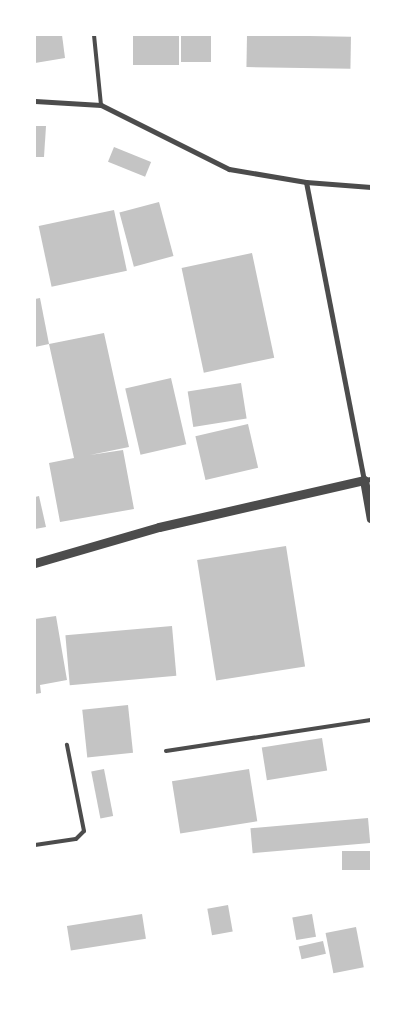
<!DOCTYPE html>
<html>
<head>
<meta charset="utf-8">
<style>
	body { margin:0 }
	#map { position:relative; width:406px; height:1015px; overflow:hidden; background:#fff; font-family:"Open Sans",sans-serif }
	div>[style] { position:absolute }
	.building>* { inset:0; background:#c4c4c4; transform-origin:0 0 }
	.service>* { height:4px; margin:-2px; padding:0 2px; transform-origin:2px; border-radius:2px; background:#4c4c4c }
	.minor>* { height:5px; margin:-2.5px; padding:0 2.5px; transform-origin:2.5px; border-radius:2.5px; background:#4c4c4c }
	.tertiary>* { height:9px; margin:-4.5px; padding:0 4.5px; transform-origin:4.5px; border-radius:4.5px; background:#4c4c4c }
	span { translate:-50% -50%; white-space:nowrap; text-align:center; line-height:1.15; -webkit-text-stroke:4px #fff; paint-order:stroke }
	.frame { position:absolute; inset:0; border:36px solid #fff; pointer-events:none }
</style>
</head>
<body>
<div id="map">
	<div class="building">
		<div style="clip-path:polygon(35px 35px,62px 35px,65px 58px,35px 63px)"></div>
		<div style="left:133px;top:35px;width:46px;height:30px"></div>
		<div style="left:181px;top:35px;width:30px;height:27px"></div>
		<div style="left:247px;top:35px;width:104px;height:32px;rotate:1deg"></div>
		<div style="clip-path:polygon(35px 126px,46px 126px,44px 157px,35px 157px)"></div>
		<div style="left:114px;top:147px;width:40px;height:16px;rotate:22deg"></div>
		<div style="left:159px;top:202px;width:56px;height:41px;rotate:75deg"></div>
		<div style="left:114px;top:210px;width:62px;height:77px;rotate:78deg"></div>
		<div style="left:252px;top:253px;width:107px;height:72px;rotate:78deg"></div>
		<div style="clip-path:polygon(40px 298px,49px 344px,35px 347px,35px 299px)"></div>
		<div style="clip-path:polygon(104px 333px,129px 447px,90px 455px,123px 450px,134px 509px,60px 522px,49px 463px,74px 458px,49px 344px)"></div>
		<div style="left:171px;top:378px;width:68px;height:47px;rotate:77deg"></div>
		<div style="left:241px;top:383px;width:36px;height:54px;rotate:81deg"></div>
		<div style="left:248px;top:424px;width:45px;height:54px;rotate:77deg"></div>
		<div style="clip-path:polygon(39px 496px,46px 527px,35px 529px,35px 497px)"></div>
		<div style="left:286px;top:546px;width:122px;height:90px;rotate:81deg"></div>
		<div style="clip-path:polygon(56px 616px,67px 680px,40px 685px,41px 693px,35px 694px,35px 619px)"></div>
		<div style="left:172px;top:626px;width:50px;height:107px;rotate:85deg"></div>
		<div style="left:128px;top:705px;width:48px;height:46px;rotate:84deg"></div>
		<div style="left:322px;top:738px;width:33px;height:61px;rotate:81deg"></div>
		<div style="left:104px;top:769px;width:48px;height:13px;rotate:79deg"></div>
		<div style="left:249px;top:769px;width:53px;height:78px;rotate:81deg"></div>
		<div style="left:368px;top:818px;width:25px;height:118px;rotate:85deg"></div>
		<div style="left:371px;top:851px;width:19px;height:29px;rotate:90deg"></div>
		<div style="left:228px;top:905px;width:27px;height:21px;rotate:80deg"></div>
		<div style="left:142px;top:914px;width:25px;height:76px;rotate:81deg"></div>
		<div style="left:312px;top:914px;width:23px;height:20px;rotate:80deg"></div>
		<div style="left:356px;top:927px;width:41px;height:31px;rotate:79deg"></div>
		<div style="left:323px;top:941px;width:13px;height:25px;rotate:77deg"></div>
	</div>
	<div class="service">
		<div style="left:94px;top:35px;width:70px;rotate:84.3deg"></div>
		<div style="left:166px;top:751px;width:207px;rotate:-8.6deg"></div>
		<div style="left:35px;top:845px;width:41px;rotate:-8.3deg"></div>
		<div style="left:76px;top:839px;width:11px;rotate:-45deg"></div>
		<div style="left:84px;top:831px;width:88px;rotate:-101.2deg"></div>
	</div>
	<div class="minor">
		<div style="left:35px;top:101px;width:66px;rotate:3.5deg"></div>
		<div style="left:101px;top:105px;width:143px;rotate:26.6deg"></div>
		<div style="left:229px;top:169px;width:78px;rotate:9.6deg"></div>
		<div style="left:306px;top:182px;width:304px;rotate:79deg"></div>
		<div style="left:364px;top:480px;width:7px;rotate:-8deg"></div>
		<div style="left:306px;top:182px;width:65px;rotate:4.4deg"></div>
	</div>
	<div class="tertiary">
		<div style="left:35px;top:563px;width:129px;rotate:-16.2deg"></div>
		<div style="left:159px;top:527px;width:210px;rotate:-12.9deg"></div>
		<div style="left:364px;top:480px;width:39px;rotate:80deg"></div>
	</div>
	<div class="frame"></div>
</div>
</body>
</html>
